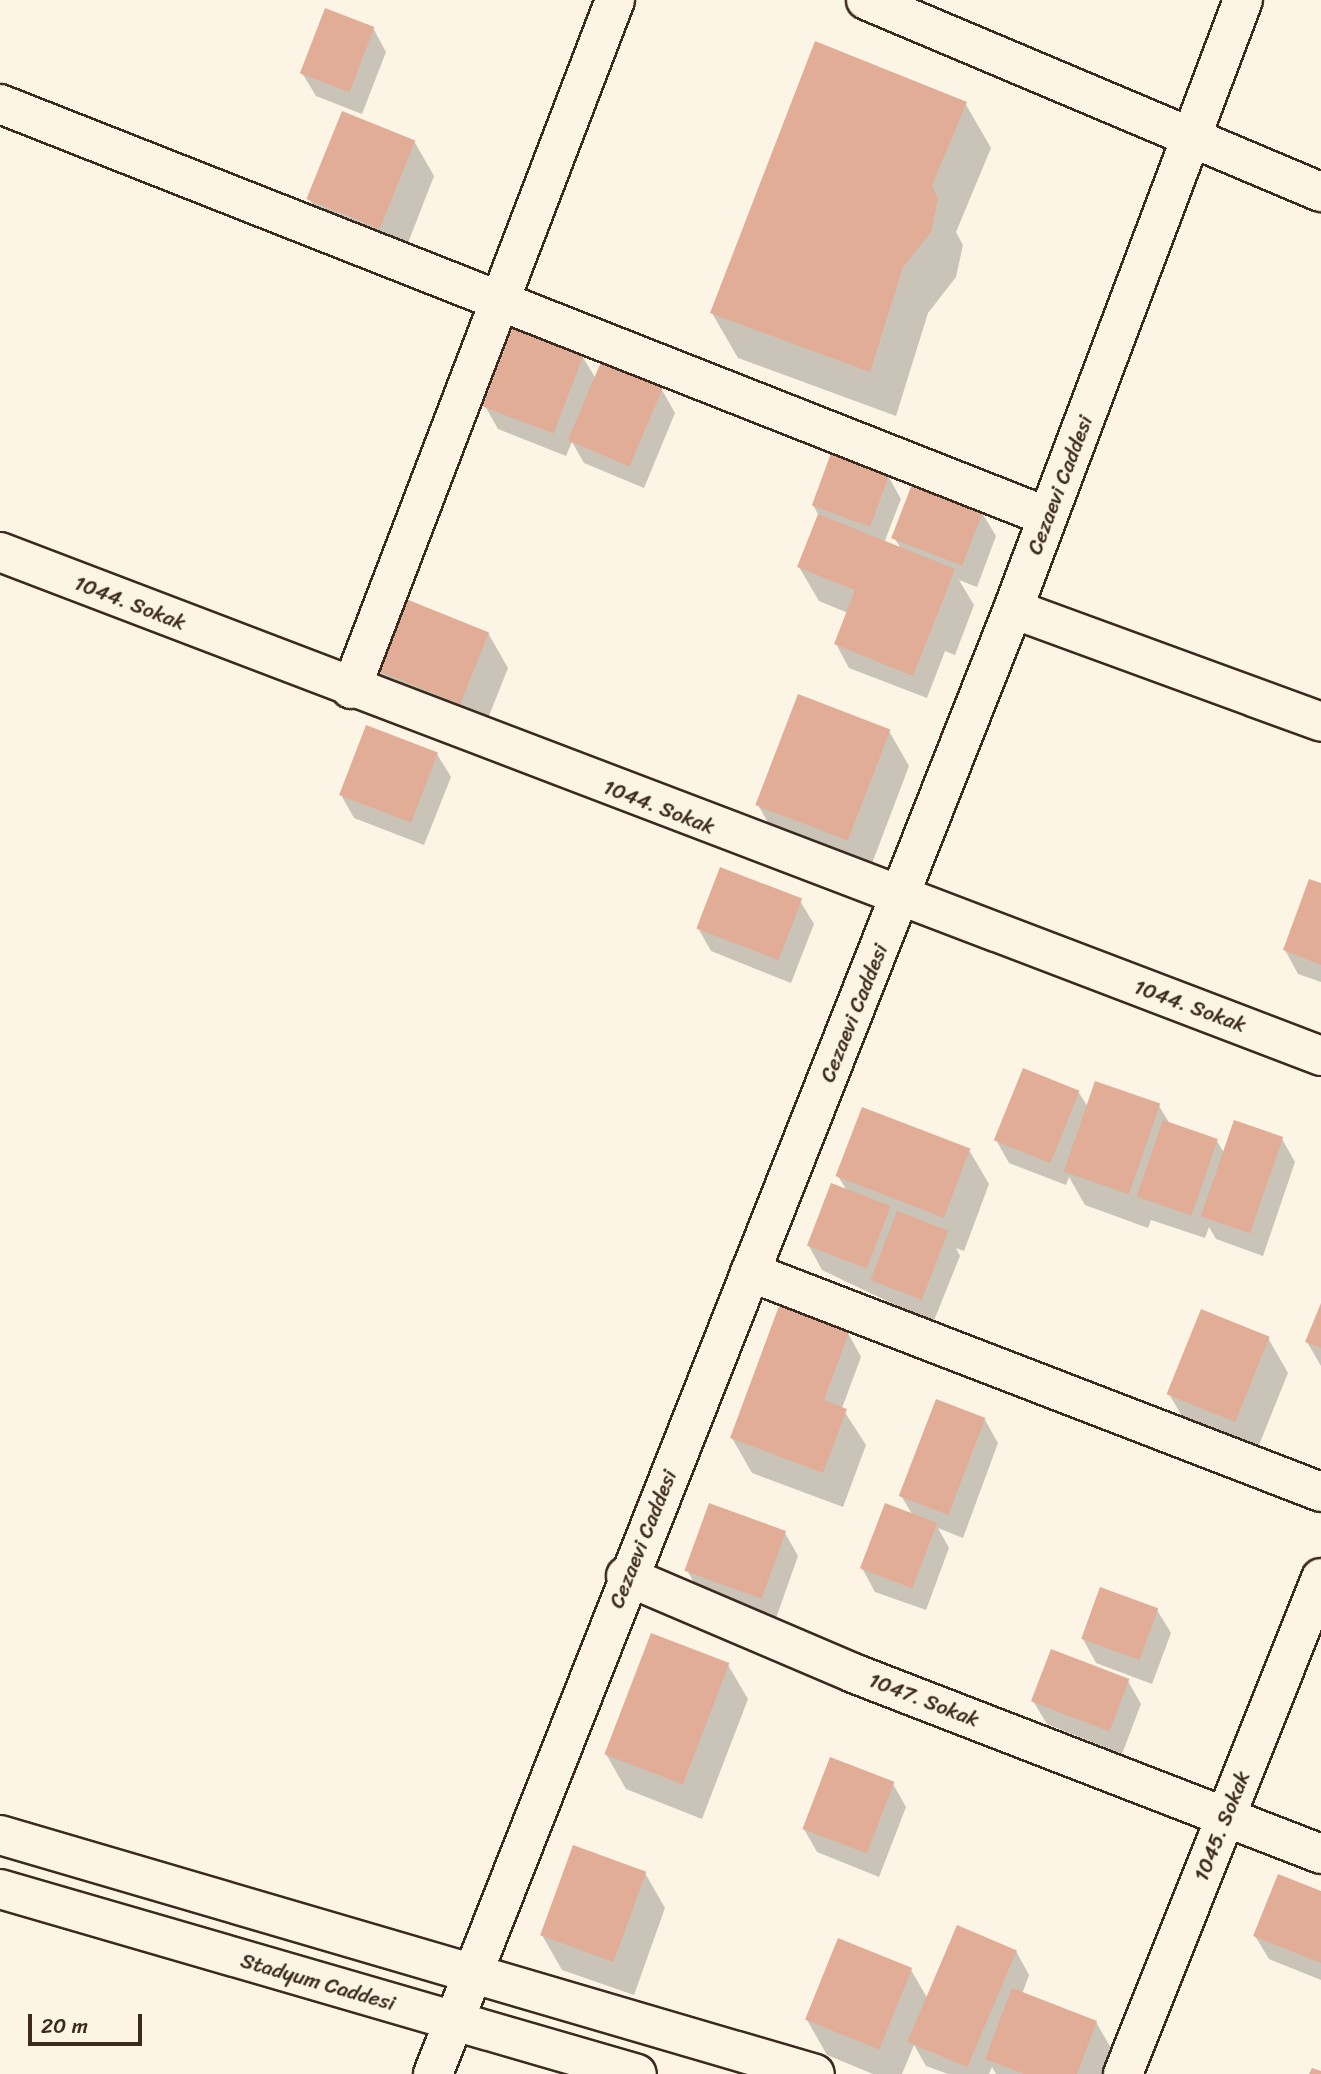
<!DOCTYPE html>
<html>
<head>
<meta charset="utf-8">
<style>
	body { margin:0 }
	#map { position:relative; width:1321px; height:2074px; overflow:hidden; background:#fcf5e5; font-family:Sriracha,sans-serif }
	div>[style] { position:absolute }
	.shadow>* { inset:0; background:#0003 }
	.building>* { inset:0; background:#e2ad96; transform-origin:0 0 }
	.roads { filter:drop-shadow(2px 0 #3b2a1e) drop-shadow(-2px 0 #3b2a1e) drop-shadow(0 2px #3b2a1e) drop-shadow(0 -2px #3b2a1e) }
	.minor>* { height:38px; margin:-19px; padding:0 19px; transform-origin:19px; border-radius:19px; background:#fcf5e5 }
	span { translate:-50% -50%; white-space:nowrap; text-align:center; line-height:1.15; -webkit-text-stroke:5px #fcf5e5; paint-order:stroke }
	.street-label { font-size:21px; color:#3b2a1e }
	.scale { position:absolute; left:28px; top:2014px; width:114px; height:32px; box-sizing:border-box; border:4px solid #3b2a1e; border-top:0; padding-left:9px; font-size:21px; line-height:24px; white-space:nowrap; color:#3b2a1e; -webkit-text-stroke:5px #fcf5e5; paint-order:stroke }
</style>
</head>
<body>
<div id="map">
	<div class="shadow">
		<div style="clip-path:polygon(373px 28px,386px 52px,362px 114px,316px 96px,302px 73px)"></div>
		<div style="clip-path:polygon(965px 103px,991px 148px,956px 232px,963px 245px,956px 277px,928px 313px,896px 416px,738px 358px,712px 313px)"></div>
		<div style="clip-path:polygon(414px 141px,434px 176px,401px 261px,329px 233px,309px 199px)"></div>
		<div style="clip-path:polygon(582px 356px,596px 379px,662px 390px,675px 413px,644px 488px,584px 463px,572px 442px,566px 456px,498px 429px,485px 406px)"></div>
		<div style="clip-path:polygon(888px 476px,901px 499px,884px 543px,901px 549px,894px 537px,982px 513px,996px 536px,977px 587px,959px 580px,974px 605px,955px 655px,945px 651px,927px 698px,849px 668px,836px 644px,848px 613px,819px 601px,799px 567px,819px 516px,813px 505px)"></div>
		<div style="clip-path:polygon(488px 633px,508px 668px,481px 736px,395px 703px,375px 669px)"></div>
		<div style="clip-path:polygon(889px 731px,909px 766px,868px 874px,778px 840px,758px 805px)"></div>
		<div style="clip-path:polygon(437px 754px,451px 777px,424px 845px,354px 818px,341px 795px)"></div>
		<div style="clip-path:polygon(1321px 885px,1321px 982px,1298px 974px,1285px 950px)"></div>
		<div style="clip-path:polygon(800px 901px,814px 924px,791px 983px,711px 951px,698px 928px)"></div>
		<div style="clip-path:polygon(1079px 1093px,1088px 1107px,1159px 1106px,1170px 1124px,1217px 1141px,1224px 1153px,1282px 1139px,1295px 1162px,1263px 1256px,1216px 1239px,1209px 1227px,1205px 1238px,1151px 1220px,1148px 1228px,1085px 1205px,1069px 1177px,1066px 1185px,1009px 1163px,996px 1140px)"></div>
		<div style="clip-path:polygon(969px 1150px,989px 1184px,964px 1251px,956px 1248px,960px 1256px,933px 1323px,822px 1270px,809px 1246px,847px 1191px,838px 1176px)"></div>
		<div style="clip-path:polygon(1321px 1308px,1321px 1366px,1307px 1342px)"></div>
		<div style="clip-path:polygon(848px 1333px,861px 1357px,842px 1408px,866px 1445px,843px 1507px,752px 1473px,732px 1438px)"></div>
		<div style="clip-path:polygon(1268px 1338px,1288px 1373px,1255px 1455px,1189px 1428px,1169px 1394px)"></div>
		<div style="clip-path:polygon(985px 1420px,998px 1443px,963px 1538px,938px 1528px,949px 1548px,926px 1610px,875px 1592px,862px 1568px,913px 1516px,902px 1497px)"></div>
		<div style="clip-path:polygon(785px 1533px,798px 1556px,775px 1621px,700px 1594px,687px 1570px)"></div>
		<div style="clip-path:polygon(1157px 1610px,1171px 1633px,1152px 1684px,1096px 1663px,1083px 1639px)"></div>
		<div style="clip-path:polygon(728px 1665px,748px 1699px,702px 1819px,626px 1789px,606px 1754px)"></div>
		<div style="clip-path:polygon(1128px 1681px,1141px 1704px,1122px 1754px,1047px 1724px,1033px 1701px)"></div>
		<div style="clip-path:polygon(893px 1784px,906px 1807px,879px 1877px,817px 1852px,804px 1829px)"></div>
		<div style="clip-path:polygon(645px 1873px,665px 1908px,634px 1995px,562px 1970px,542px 1935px)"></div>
		<div style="clip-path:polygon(1321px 1893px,1321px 1980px,1269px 1959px,1255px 1936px)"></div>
		<div style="clip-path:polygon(1016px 1951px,1029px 1975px,1022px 1994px,1096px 2022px,1116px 2057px,1109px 2074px,996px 2074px,992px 2067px,989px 2074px,948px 2074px,926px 2066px,914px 2045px,902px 2074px,873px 2074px,827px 2055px,807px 2020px,911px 1970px,929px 2001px)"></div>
	</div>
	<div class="building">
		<div style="left:325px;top:8px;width:53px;height:70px;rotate:21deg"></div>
		<div style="clip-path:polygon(815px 41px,967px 102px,932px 185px,938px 199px,931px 232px,903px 267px,870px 372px,710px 313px)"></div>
		<div style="left:342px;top:111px;width:79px;height:95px;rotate:22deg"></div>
		<div style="left:513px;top:327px;width:76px;height:85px;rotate:21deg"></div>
		<div style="left:601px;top:362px;width:67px;height:85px;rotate:23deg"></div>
		<div style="left:831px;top:453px;width:62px;height:56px;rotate:20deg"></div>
		<div style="left:912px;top:484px;width:76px;height:58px;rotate:21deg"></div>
		<div style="clip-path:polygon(818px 514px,955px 569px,913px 676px,834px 644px,855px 590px,797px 567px)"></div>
		<div style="left:401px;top:597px;width:95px;height:77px;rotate:22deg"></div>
		<div style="left:798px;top:694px;width:99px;height:119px;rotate:21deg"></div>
		<div style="left:366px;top:725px;width:77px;height:75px;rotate:21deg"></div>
		<div style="left:720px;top:867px;width:88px;height:66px;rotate:21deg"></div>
		<div style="clip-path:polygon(1309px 879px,1321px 883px,1321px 965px,1283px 950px)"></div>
		<div style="left:1023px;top:1068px;width:61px;height:78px;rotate:22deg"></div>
		<div style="left:1095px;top:1081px;width:69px;height:96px;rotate:19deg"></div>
		<div style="left:862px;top:1107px;width:116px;height:74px;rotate:21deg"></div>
		<div style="left:1163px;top:1120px;width:58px;height:81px;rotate:19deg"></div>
		<div style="left:1234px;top:1120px;width:52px;height:102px;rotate:19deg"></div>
		<div style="left:831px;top:1183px;width:64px;height:67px;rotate:21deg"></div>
		<div style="left:897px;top:1211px;width:55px;height:74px;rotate:21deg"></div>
		<div style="clip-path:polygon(1321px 1303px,1321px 1348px,1305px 1342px)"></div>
		<div style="clip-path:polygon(779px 1306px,849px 1332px,824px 1400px,847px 1409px,823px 1473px,730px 1438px)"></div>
		<div style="left:1201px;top:1309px;width:74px;height:92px;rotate:22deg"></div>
		<div style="left:936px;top:1399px;width:53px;height:104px;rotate:21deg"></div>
		<div style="left:709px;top:1503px;width:82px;height:72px;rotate:20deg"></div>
		<div style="left:885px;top:1503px;width:56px;height:70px;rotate:21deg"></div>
		<div style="left:1100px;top:1587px;width:62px;height:55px;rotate:20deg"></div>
		<div style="left:651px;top:1633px;width:84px;height:130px;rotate:21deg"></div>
		<div style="left:1051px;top:1649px;width:84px;height:56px;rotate:21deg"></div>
		<div style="left:830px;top:1757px;width:69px;height:77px;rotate:21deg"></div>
		<div style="left:573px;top:1845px;width:78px;height:96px;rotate:20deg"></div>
		<div style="clip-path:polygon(1278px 1874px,1321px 1891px,1321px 1963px,1253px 1936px)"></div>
		<div style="left:957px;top:1925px;width:65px;height:127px;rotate:23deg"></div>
		<div style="left:838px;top:1938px;width:80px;height:88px;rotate:22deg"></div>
		<div style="clip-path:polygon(1012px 1988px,1097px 2021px,1077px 2074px,1025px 2074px,985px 2059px)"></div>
		<div style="clip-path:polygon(1312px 2068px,1321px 2071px,1321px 2074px,1309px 2074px)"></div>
	</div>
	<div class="roads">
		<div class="minor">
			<div style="left:866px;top:0;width:494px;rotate:22.9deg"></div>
			<div style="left:0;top:104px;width:1126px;rotate:21.51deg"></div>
			<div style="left:0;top:552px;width:1414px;rotate:20.88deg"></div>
			<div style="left:1013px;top:609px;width:328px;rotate:20.1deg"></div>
			<div style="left:351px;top:689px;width:738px;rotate:-69.03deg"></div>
			<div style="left:750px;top:1272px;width:612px;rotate:21.07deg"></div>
			<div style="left:626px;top:1576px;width:247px;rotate:23.1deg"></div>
			<div style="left:853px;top:1673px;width:502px;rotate:21.14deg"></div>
			<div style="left:0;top:1835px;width:849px;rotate:16.34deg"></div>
			<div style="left:0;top:1889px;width:663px;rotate:16.19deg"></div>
			<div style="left:433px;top:2074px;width:1576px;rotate:-68.4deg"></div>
			<div style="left:1013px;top:609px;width:651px;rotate:-69.31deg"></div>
			<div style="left:1123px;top:2074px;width:534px;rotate:-68.24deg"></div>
		</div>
	</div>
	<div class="street-label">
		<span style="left:1060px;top:485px;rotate:-69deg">Cezaevi Caddesi</span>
		<span style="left:130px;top:603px;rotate:21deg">1044. Sokak</span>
		<span style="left:659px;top:807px;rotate:21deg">1044. Sokak</span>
		<span style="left:1190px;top:1006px;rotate:20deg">1044. Sokak</span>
		<span style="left:854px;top:1013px;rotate:-68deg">Cezaevi Caddesi</span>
		<span style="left:643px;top:1539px;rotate:-68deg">Cezaevi Caddesi</span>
		<span style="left:924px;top:1700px;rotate:21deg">1047. Sokak</span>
		<span style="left:1222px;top:1826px;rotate:-68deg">1045. Sokak</span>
		<span style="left:318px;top:1982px;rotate:16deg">Stadyum Caddesi</span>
	</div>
	<div class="scale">20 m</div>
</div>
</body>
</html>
